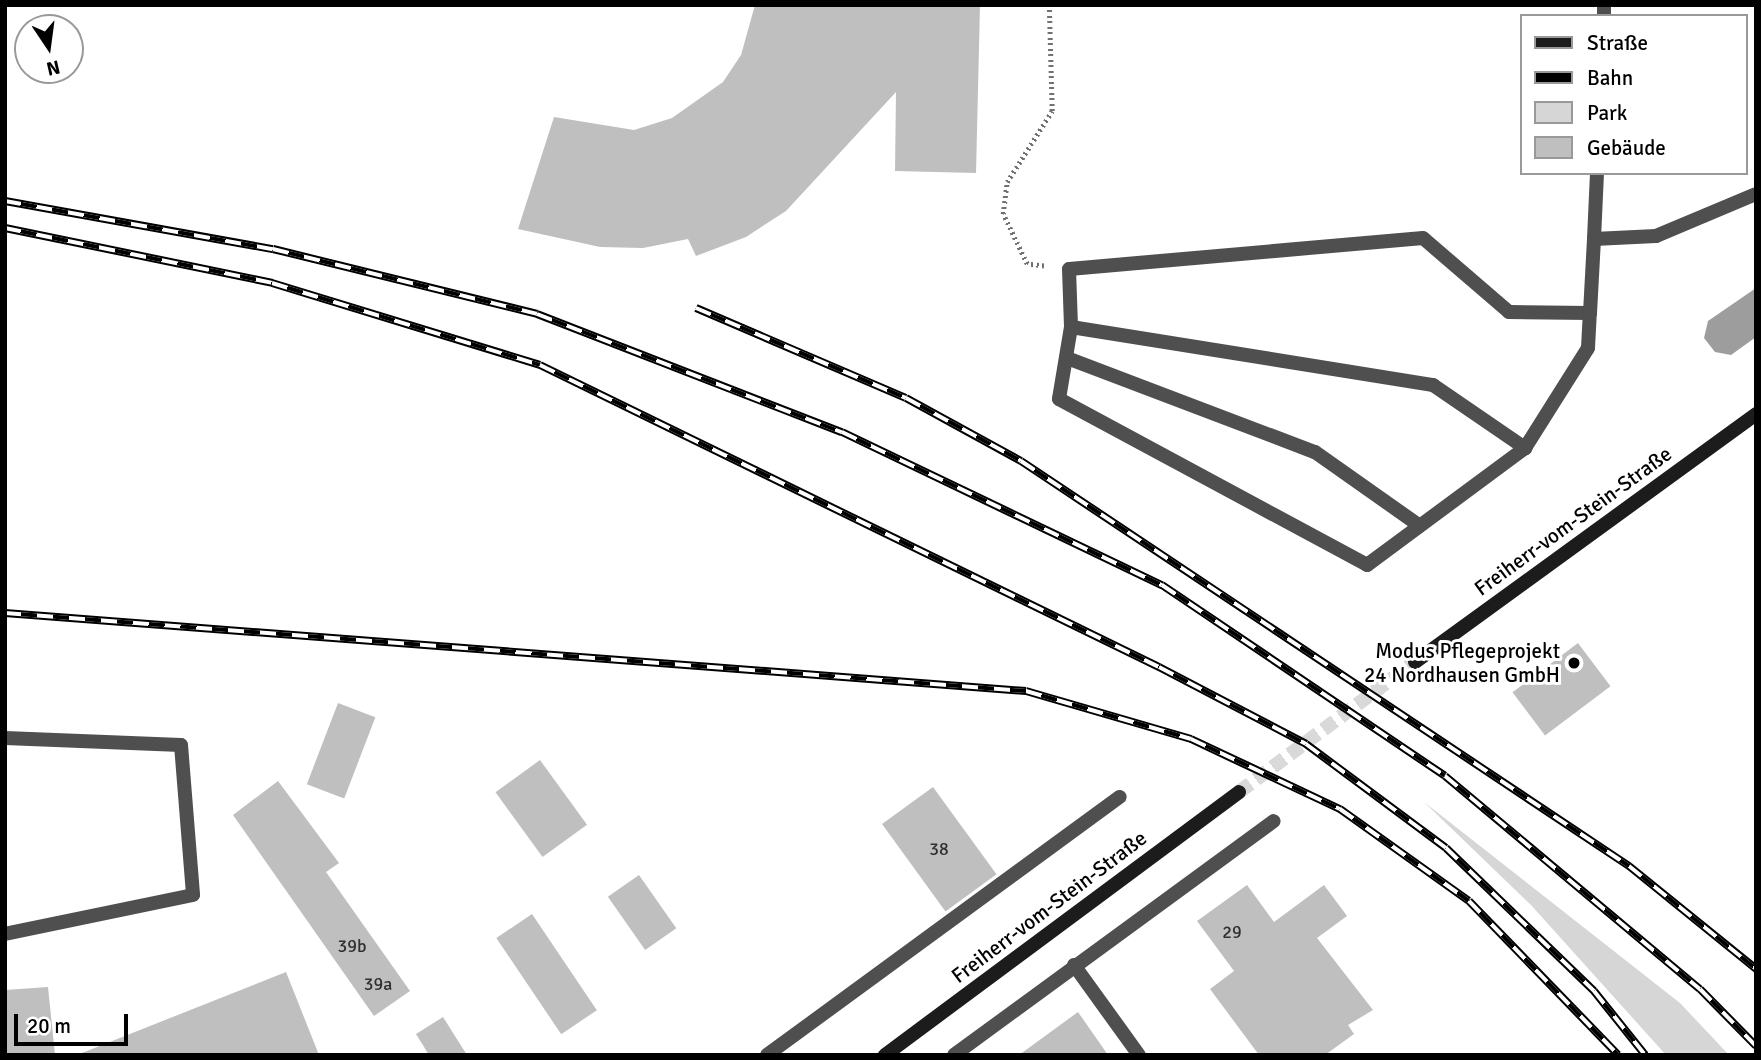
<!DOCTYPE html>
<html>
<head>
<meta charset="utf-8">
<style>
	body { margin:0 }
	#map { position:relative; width:1761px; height:1060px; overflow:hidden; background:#fff; font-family:Signika,sans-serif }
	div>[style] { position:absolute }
	.green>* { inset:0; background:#d6d6d6 }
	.water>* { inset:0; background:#9d9d9d }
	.building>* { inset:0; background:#bfbfbf; transform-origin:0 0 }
	.secondary-tunnel>* { height:14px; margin-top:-7px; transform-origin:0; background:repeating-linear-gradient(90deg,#d9d9d9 0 14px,transparent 0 21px) }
	.path>* { height:4.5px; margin-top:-2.25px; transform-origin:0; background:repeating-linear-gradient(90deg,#717171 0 2px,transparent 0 5.5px) }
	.lane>* { height:14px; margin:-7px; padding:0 7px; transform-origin:7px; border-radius:7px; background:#4f4f4f }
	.street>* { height:14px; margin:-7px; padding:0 7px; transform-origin:7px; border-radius:7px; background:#4f4f4f }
	.secondary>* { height:14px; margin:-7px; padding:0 7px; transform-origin:7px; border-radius:7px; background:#1c1c1c }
	.rail>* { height:8px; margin-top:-4px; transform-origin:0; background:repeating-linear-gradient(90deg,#fff 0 16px,#000 0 32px); box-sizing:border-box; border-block:2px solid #000 }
	.dots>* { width:19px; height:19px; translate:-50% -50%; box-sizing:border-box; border:4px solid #fff; border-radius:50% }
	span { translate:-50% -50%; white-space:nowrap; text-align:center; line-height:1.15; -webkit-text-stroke:6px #fff; paint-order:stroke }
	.number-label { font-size:18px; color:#303030 }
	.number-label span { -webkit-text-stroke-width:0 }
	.street-label { font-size:21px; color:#000 }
	.poi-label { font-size:21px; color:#000 }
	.right { translate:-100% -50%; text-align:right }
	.frame { position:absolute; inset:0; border:7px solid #000; pointer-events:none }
	.legend { position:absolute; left:1520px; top:14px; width:228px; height:161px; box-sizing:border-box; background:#fff; border:2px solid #999; margin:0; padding:9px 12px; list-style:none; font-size:21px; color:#000 }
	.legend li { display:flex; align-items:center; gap:14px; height:35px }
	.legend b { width:35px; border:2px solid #999 }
	.north { position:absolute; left:14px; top:14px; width:70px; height:70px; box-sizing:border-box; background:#fff; border:2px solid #999; border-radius:50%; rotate:167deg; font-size:19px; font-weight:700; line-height:28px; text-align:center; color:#000 }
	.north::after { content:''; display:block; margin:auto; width:24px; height:32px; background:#000; clip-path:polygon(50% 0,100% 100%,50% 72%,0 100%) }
	.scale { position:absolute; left:14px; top:1014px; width:114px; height:32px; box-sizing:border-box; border:4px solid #000; border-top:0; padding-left:9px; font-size:21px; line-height:24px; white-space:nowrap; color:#000; -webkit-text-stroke:5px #fff; paint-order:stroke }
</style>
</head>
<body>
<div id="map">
	<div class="green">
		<div style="clip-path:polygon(1424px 802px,1680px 1003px,1729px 1055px,1666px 1055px,1531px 905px)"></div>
	</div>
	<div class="water">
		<div style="clip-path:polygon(1756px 288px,1756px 337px,1731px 355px,1715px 352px,1704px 338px,1708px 321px)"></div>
	</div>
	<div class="building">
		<div style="clip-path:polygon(755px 5px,980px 5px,976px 173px,895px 171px,896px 92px,786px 211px,746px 237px,696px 256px,688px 239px,643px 248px,600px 247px,518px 229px,554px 117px,634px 130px,672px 118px,723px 82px,741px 55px)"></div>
		<div style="left:1578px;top:643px;width:54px;height:82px;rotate:53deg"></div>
		<div style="left:338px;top:703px;width:40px;height:87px;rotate:21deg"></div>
		<div style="left:540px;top:760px;width:80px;height:55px;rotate:54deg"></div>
		<div style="clip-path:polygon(278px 781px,339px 863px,326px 872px,410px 991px,374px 1016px,233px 815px)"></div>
		<div style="left:933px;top:787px;width:108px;height:63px;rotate:54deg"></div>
		<div style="left:639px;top:875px;width:65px;height:38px;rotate:55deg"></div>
		<div style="clip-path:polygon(1247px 885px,1274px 922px,1324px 885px,1347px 916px,1317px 938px,1373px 1010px,1348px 1025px,1354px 1034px,1325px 1055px,1259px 1055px,1210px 989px,1234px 971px,1197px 921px)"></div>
		<div style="left:532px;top:914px;width:116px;height:43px;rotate:56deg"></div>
		<div style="clip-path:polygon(286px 972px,319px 1055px,82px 1055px,82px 1053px)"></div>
		<div style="clip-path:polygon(48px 987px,55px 1055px,5px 1055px,5px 990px)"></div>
		<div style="clip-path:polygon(1078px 1012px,1108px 1055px,1019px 1055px)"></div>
		<div style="clip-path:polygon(443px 1017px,467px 1055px,429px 1055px,416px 1034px)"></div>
	</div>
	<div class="secondary-tunnel">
		<div style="left:1239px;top:792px;width:219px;rotate:-36.5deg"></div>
	</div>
	<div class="path">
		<div style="left:1044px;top:266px;width:17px;rotate:-173deg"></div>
		<div style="left:1027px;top:264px;width:55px;rotate:-115.6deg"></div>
		<div style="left:1003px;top:214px;width:32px;rotate:-83deg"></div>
		<div style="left:1007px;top:182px;width:84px;rotate:-57.6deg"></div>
		<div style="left:1052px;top:111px;width:106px;rotate:-91.6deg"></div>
	</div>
	<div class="lane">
		<div style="left:1590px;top:313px;width:81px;rotate:-179.3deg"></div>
		<div style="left:1509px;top:312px;width:113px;rotate:-139.3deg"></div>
		<div style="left:1423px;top:238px;width:355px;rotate:175deg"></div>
		<div style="left:1069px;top:269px;width:58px;rotate:88deg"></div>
		<div style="left:1071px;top:327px;width:73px;rotate:99.5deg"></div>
		<div style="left:1059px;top:399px;width:350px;rotate:28.3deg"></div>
		<div style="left:1367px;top:565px;width:197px;rotate:-36.5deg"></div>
		<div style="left:1525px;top:448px;width:118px;rotate:-57.8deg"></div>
		<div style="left:1588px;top:348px;width:35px;rotate:-87deg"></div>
		<div style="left:1590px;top:313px;width:74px;rotate:-86.9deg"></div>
		<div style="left:1071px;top:327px;width:367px;rotate:9.1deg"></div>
		<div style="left:1433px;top:385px;width:112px;rotate:34.4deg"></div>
		<div style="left:1067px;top:358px;width:265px;rotate:20.8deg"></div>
		<div style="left:1315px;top:452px;width:128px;rotate:35.2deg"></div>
		<div style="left:5px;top:738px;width:176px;rotate:2.3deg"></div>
		<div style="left:181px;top:745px;width:150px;rotate:85.4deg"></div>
		<div style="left:193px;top:895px;width:192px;rotate:168.3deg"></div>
		<div style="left:767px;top:1055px;width:437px;rotate:-36.2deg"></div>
	</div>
	<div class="street">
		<div style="left:1604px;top:16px;width:11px;rotate:-90deg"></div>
		<div style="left:1597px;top:173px;width:66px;rotate:92.6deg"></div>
		<div style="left:1594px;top:239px;width:62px;rotate:-2.8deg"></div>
		<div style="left:1656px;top:236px;width:108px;rotate:-22.8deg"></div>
		<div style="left:1074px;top:965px;width:111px;rotate:54.2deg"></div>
		<div style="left:954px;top:1055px;width:396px;rotate:-36.2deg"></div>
	</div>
	<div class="secondary">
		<div style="left:1415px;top:662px;width:422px;rotate:-36deg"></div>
		<div style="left:885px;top:1055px;width:441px;rotate:-36.6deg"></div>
	</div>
	<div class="rail">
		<div style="left:5px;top:201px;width:272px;rotate:10.2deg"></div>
		<div style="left:273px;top:249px;width:272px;rotate:13.8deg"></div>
		<div style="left:537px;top:314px;width:327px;rotate:21.2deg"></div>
		<div style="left:842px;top:432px;width:355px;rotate:25.6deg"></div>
		<div style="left:1162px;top:585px;width:341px;rotate:34deg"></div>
		<div style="left:1445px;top:776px;width:332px;rotate:39.9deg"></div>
		<div style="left:1700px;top:989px;width:80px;rotate:45.5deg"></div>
		<div style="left:5px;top:228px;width:273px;rotate:11.6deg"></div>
		<div style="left:272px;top:283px;width:280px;rotate:17deg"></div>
		<div style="left:540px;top:365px;width:689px;rotate:26.01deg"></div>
		<div style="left:1159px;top:667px;width:166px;rotate:27.6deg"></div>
		<div style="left:1306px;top:744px;width:174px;rotate:36.6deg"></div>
		<div style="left:1446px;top:848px;width:206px;rotate:44deg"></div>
		<div style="left:1594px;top:991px;width:82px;rotate:51.4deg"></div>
		<div style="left:696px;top:308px;width:228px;rotate:23.2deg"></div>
		<div style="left:906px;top:398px;width:131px;rotate:28.7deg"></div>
		<div style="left:1021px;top:461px;width:731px;rotate:33.67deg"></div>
		<div style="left:1629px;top:866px;width:164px;rotate:39deg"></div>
		<div style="left:5px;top:613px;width:1024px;rotate:4.37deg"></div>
		<div style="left:1026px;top:691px;width:172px;rotate:16.2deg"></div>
		<div style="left:1191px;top:739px;width:165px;rotate:25.2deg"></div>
		<div style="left:1340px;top:809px;width:158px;rotate:35.5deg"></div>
		<div style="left:1469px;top:901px;width:214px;rotate:45.9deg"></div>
	</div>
	<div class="dots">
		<div style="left:1574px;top:663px;background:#000"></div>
	</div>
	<div class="number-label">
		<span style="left:939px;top:849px">38</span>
		<span style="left:1232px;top:932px">29</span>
		<span style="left:352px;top:946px">39b</span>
		<span style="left:378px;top:984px">39a</span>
	</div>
	<div class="street-label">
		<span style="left:1573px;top:521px;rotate:-36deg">Freiherr-vom-Stein-Straße</span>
		<span style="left:1049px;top:907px;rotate:-37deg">Freiherr-vom-Stein-Straße</span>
	</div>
	<div class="poi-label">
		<span class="right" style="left:1560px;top:663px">Modus Pflegeprojekt<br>24 Nordhausen GmbH</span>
	</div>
	<div class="frame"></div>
	<ul class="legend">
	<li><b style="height:9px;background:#1c1c1c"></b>Straße</li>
	<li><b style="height:9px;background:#000"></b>Bahn</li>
	<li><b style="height:19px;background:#d6d6d6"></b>Park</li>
	<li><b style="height:19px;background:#bfbfbf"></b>Gebäude</li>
	</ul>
	<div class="north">N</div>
	<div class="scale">20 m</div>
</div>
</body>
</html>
